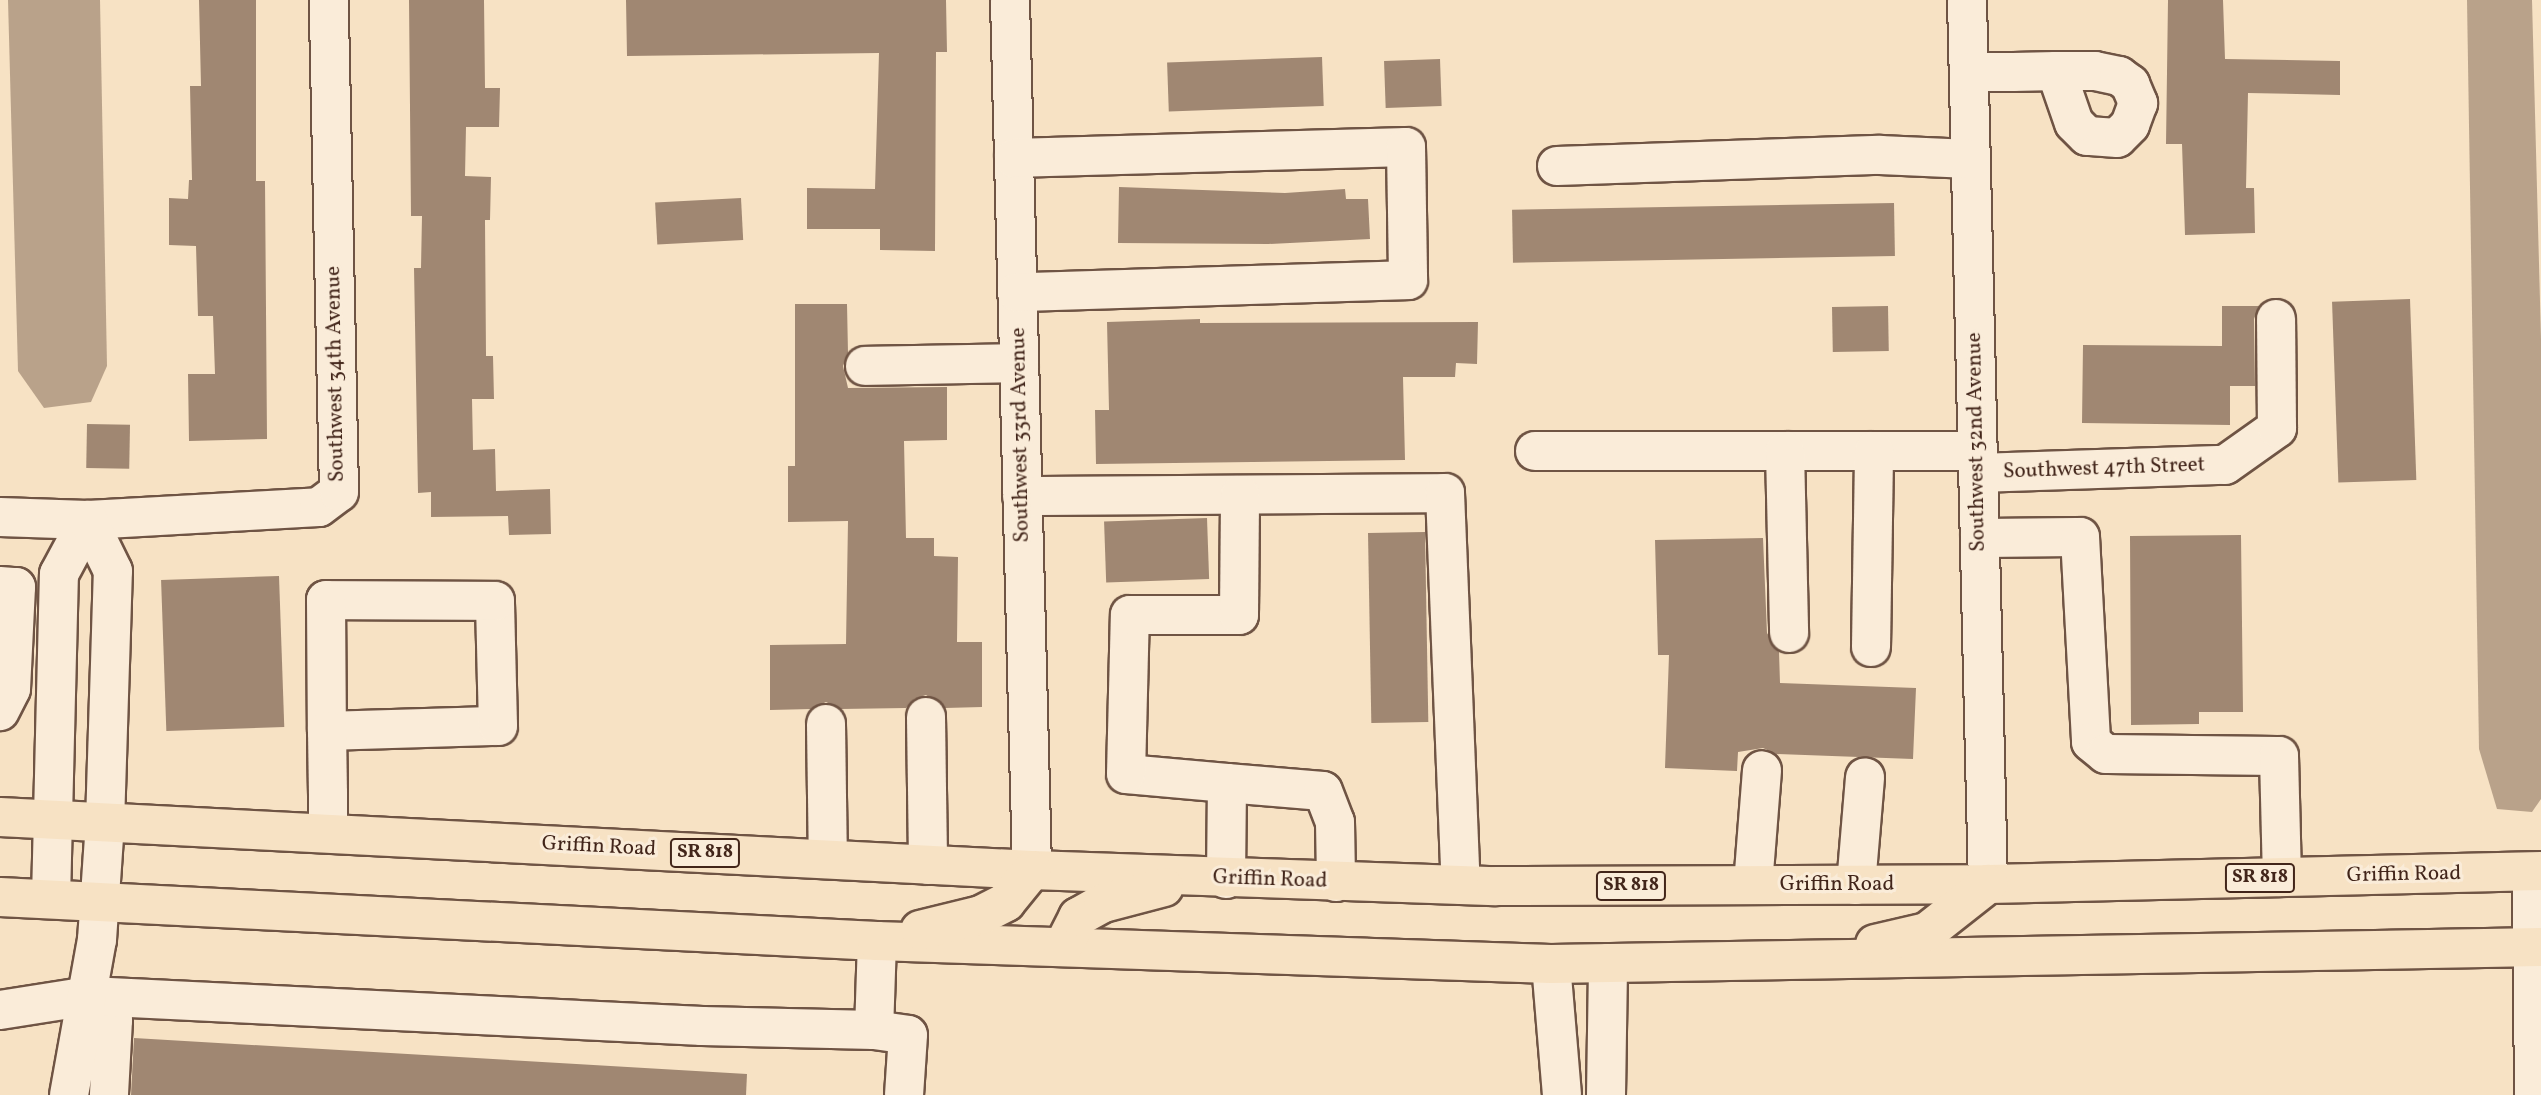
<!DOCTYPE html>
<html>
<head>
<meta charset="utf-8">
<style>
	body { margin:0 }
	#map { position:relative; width:2541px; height:1095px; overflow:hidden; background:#f7e2c4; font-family:Vollkorn,serif }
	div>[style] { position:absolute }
	.water>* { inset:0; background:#b9a28a }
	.building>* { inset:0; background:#a08772; transform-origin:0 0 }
	.roads { filter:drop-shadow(2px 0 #6f5444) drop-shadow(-2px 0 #6f5444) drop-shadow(0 2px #6f5444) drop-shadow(0 -2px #6f5444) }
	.minor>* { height:38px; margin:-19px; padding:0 19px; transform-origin:19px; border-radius:19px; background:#faecd9 }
	.major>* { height:38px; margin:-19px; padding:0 19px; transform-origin:19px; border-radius:19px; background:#f7e2c4 }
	span { translate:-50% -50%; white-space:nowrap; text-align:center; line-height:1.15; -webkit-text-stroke:6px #faecd9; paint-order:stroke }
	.shield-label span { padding:2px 5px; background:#faecd9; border:2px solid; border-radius:5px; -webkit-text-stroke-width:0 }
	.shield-label { font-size:19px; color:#42251a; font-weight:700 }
	.street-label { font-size:21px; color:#42251a }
</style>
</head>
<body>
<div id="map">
	<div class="water">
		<div style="clip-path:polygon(8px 0,100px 0,107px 366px,91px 402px,44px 408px,18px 371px)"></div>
		<div style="clip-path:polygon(2467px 0,2532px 0,2541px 339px,2541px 799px,2532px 812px,2497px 809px,2479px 749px)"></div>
	</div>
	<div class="building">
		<div style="clip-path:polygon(199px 0,256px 0,256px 181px,265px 181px,267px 439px,189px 441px,188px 374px,215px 374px,213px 316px,198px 316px,196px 246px,169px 245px,169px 198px,188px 199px,189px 180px,192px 180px,190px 86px,201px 86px)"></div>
		<div style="clip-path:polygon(409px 0,484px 0,485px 88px,500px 88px,499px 127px,466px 127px,465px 176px,491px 177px,490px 220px,485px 220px,486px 356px,493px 356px,494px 399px,472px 399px,473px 450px,495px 449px,496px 491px,550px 489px,551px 534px,509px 535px,508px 516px,431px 517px,431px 492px,418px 493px,414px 268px,421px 268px,422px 216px,411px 216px)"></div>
		<div style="clip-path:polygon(626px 0,946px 0,947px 52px,936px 52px,935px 251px,880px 250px,880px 229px,807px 229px,807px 188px,875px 189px,879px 53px,627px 56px)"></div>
		<div style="clip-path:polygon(2168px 0,2223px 0,2225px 59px,2340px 61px,2340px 95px,2248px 93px,2246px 188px,2254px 188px,2255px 233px,2185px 235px,2182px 144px,2166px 144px)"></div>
		<div style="left:1322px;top:57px;width:49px;height:155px;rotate:88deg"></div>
		<div style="left:1440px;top:59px;width:47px;height:56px;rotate:88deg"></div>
		<div style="clip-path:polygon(1119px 187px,1285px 193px,1345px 189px,1346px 199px,1368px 199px,1370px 239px,1268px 244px,1118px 243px)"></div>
		<div style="left:741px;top:198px;width:42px;height:86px;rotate:87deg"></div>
		<div style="left:1894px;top:203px;width:53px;height:382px;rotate:89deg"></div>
		<div style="left:2410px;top:299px;width:181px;height:78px;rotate:88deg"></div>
		<div style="clip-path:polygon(795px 304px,847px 304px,848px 353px,843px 366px,848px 388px,947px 387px,947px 440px,904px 441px,906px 538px,934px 538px,934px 556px,958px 557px,957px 642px,982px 642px,982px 707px,945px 708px,926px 695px,914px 699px,906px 708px,841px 709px,826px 702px,811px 709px,770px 710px,770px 645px,846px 644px,848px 521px,788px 522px,788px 466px,795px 466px)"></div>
		<div style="left:1888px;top:306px;width:45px;height:56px;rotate:89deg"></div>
		<div style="clip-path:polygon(2222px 306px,2259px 306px,2254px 319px,2255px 386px,2230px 386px,2230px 425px,2082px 423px,2083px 345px,2222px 346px)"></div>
		<div style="clip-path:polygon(1200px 319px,1200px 323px,1478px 322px,1477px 364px,1456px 363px,1455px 377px,1403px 377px,1405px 460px,1096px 464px,1095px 410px,1109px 410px,1107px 322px)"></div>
		<div style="left:87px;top:424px;width:43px;height:44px;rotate:1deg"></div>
		<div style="left:1207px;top:518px;width:61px;height:103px;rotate:88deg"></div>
		<div style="left:1425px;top:532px;width:190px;height:57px;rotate:89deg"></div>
		<div style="clip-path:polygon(2241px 535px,2243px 712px,2199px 712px,2199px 724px,2131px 725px,2130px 536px)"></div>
		<div style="clip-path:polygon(1763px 538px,1767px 633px,1779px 652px,1780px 683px,1916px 688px,1913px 759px,1776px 754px,1763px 748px,1738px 752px,1737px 771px,1665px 768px,1669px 655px,1658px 655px,1655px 540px)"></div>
		<div style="left:279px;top:576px;width:151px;height:118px;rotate:88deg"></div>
		<div style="clip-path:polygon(134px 1038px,747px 1074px,746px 1095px,131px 1095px)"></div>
	</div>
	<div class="roads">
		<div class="minor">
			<div style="left:1010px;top:0;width:870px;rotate:88.55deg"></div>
			<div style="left:1967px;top:0;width:884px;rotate:88.64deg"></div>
			<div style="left:1969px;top:72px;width:44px"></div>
			<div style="left:2013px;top:72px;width:43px;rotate:-1.3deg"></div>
			<div style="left:2056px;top:71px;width:39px"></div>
			<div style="left:2095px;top:71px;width:25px;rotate:12deg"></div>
			<div style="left:2119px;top:76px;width:14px;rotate:36deg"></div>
			<div style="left:2130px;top:84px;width:21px;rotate:67deg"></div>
			<div style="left:2138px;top:103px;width:23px;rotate:110deg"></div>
			<div style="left:2130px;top:125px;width:18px;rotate:135deg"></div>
			<div style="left:2117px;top:138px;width:30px;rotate:-176deg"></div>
			<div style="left:2087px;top:136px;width:18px;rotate:-135deg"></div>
			<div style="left:2074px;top:123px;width:55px;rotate:-109.1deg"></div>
			<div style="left:1014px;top:158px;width:392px;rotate:-1.6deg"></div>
			<div style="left:1406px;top:147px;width:133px;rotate:89.1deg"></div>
			<div style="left:1408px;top:280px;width:391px;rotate:178.2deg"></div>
			<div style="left:1557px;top:166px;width:323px;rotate:-2deg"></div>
			<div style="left:1880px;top:155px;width:90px;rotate:2.5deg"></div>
			<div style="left:865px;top:366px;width:154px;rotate:-1.1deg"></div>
			<div style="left:1535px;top:451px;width:442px"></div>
			<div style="left:1785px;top:451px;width:182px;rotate:88.7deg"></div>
			<div style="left:1978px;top:473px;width:247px;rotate:-1.9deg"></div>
			<div style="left:2225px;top:465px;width:64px;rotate:-35.4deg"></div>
			<div style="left:2277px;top:428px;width:109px;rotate:-90.5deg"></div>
			<div style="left:1022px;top:496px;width:423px;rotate:-0.4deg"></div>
			<div style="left:1445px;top:493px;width:392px;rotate:87.7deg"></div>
			<div style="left:0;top:517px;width:88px;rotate:2deg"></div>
			<div style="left:88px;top:520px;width:231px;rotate:-3.2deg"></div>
			<div style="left:319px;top:507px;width:25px;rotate:-37deg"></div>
			<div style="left:339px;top:492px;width:492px;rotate:-91.2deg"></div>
			<div style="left:1980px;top:538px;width:100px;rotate:-0.6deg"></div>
			<div style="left:2080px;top:537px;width:205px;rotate:86.9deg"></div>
			<div style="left:2091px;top:742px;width:19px;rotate:39deg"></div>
			<div style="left:2106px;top:754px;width:173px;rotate:0.7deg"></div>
			<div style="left:2279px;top:756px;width:121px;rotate:88.6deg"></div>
			<div style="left:0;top:586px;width:16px;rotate:4deg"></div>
			<div style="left:16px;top:587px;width:102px;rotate:92.8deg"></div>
			<div style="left:11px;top:689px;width:25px;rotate:117deg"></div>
			<div style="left:1871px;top:647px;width:196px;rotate:-89.1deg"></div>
			<div style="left:926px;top:717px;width:148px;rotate:89.2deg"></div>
			<div style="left:826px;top:724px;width:135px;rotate:89.2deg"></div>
			<div style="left:327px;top:731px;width:171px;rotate:-1.7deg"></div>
			<div style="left:498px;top:726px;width:125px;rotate:-91.4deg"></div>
			<div style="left:495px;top:601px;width:169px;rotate:-179.7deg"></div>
			<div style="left:326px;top:600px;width:131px;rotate:89.6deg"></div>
			<div style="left:327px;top:731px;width:62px;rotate:89.1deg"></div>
			<div style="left:328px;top:793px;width:40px;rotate:90deg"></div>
			<div style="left:1227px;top:783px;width:96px;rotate:4.8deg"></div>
			<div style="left:1323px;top:791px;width:33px;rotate:69deg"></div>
			<div style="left:1335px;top:822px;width:60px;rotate:89deg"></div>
			<div style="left:2532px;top:872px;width:223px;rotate:89.5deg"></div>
			<div style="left:1226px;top:879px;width:96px;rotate:-89.4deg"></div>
			<div style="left:1227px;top:783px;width:101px;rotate:-174.9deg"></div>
			<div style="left:1126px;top:774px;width:159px;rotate:-88.6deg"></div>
			<div style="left:1130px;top:615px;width:109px"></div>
			<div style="left:1239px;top:615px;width:120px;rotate:-89.5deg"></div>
			<div style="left:1753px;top:885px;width:115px;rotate:-85.5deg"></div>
			<div style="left:1856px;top:885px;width:108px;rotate:-85.2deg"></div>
			<div style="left:51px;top:899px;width:325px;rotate:-88.6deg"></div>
			<div style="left:59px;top:574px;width:61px;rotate:-61.8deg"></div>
			<div style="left:877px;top:941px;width:89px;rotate:91.9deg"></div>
			<div style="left:874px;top:1030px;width:34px;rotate:8deg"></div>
			<div style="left:908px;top:1035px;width:60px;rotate:93.8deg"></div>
			<div style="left:1551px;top:964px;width:131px;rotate:85.2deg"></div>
			<div style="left:89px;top:996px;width:34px;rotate:45deg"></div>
			<div style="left:113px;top:1020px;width:75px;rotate:93.1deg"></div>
			<div style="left:0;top:1010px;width:90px;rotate:-8.9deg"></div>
			<div style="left:89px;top:996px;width:614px;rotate:2.8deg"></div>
			<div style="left:702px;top:1026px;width:172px;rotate:1.3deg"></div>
			<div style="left:69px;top:1095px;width:158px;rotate:-79.8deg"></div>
			<div style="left:97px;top:940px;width:117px;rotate:-86.1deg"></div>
			<div style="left:105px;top:823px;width:252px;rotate:-88.2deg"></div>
			<div style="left:113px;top:571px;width:57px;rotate:-116.1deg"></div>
			<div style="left:1606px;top:1095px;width:132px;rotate:-89.1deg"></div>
		</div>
		<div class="major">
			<div style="left:0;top:817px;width:1033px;rotate:2.94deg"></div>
			<div style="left:1032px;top:870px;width:464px;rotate:2deg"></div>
			<div style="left:1496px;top:886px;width:492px;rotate:-0.2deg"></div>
			<div style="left:1988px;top:884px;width:553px;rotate:-1.35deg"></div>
			<div style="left:0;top:897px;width:878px;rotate:2.87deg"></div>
			<div style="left:877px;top:941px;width:674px;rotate:1.95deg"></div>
			<div style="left:1551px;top:964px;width:990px;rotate:-0.98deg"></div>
			<div style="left:920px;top:930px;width:63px;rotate:-13.8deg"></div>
			<div style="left:981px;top:915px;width:28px;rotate:-27deg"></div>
			<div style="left:1006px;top:902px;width:41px;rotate:-50.9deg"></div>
			<div style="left:1875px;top:944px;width:53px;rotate:-13deg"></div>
			<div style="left:1927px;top:932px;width:78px;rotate:-38.2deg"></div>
			<div style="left:1063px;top:947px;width:34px;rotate:-63deg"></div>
			<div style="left:1078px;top:917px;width:29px;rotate:-29deg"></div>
			<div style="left:1103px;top:903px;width:63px;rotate:-14.7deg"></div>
		</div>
	</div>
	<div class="shield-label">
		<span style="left:705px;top:853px">SR 818</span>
		<span style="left:2260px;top:878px">SR 818</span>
		<span style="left:1631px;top:886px">SR 818</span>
	</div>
	<div class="street-label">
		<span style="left:336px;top:374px;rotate:-91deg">Southwest 34th Avenue</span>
		<span style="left:1021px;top:435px;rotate:-91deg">Southwest 33rd Avenue</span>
		<span style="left:1977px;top:442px;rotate:-91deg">Southwest 32nd Avenue</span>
		<span style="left:2104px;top:469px;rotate:-2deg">Southwest 47th Street</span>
		<span style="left:599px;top:847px;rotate:3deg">Griffin Road</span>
		<span style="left:2404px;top:875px;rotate:-1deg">Griffin Road</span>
		<span style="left:1270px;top:880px;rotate:2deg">Griffin Road</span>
		<span style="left:1837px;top:885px">Griffin Road</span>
	</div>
</div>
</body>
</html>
